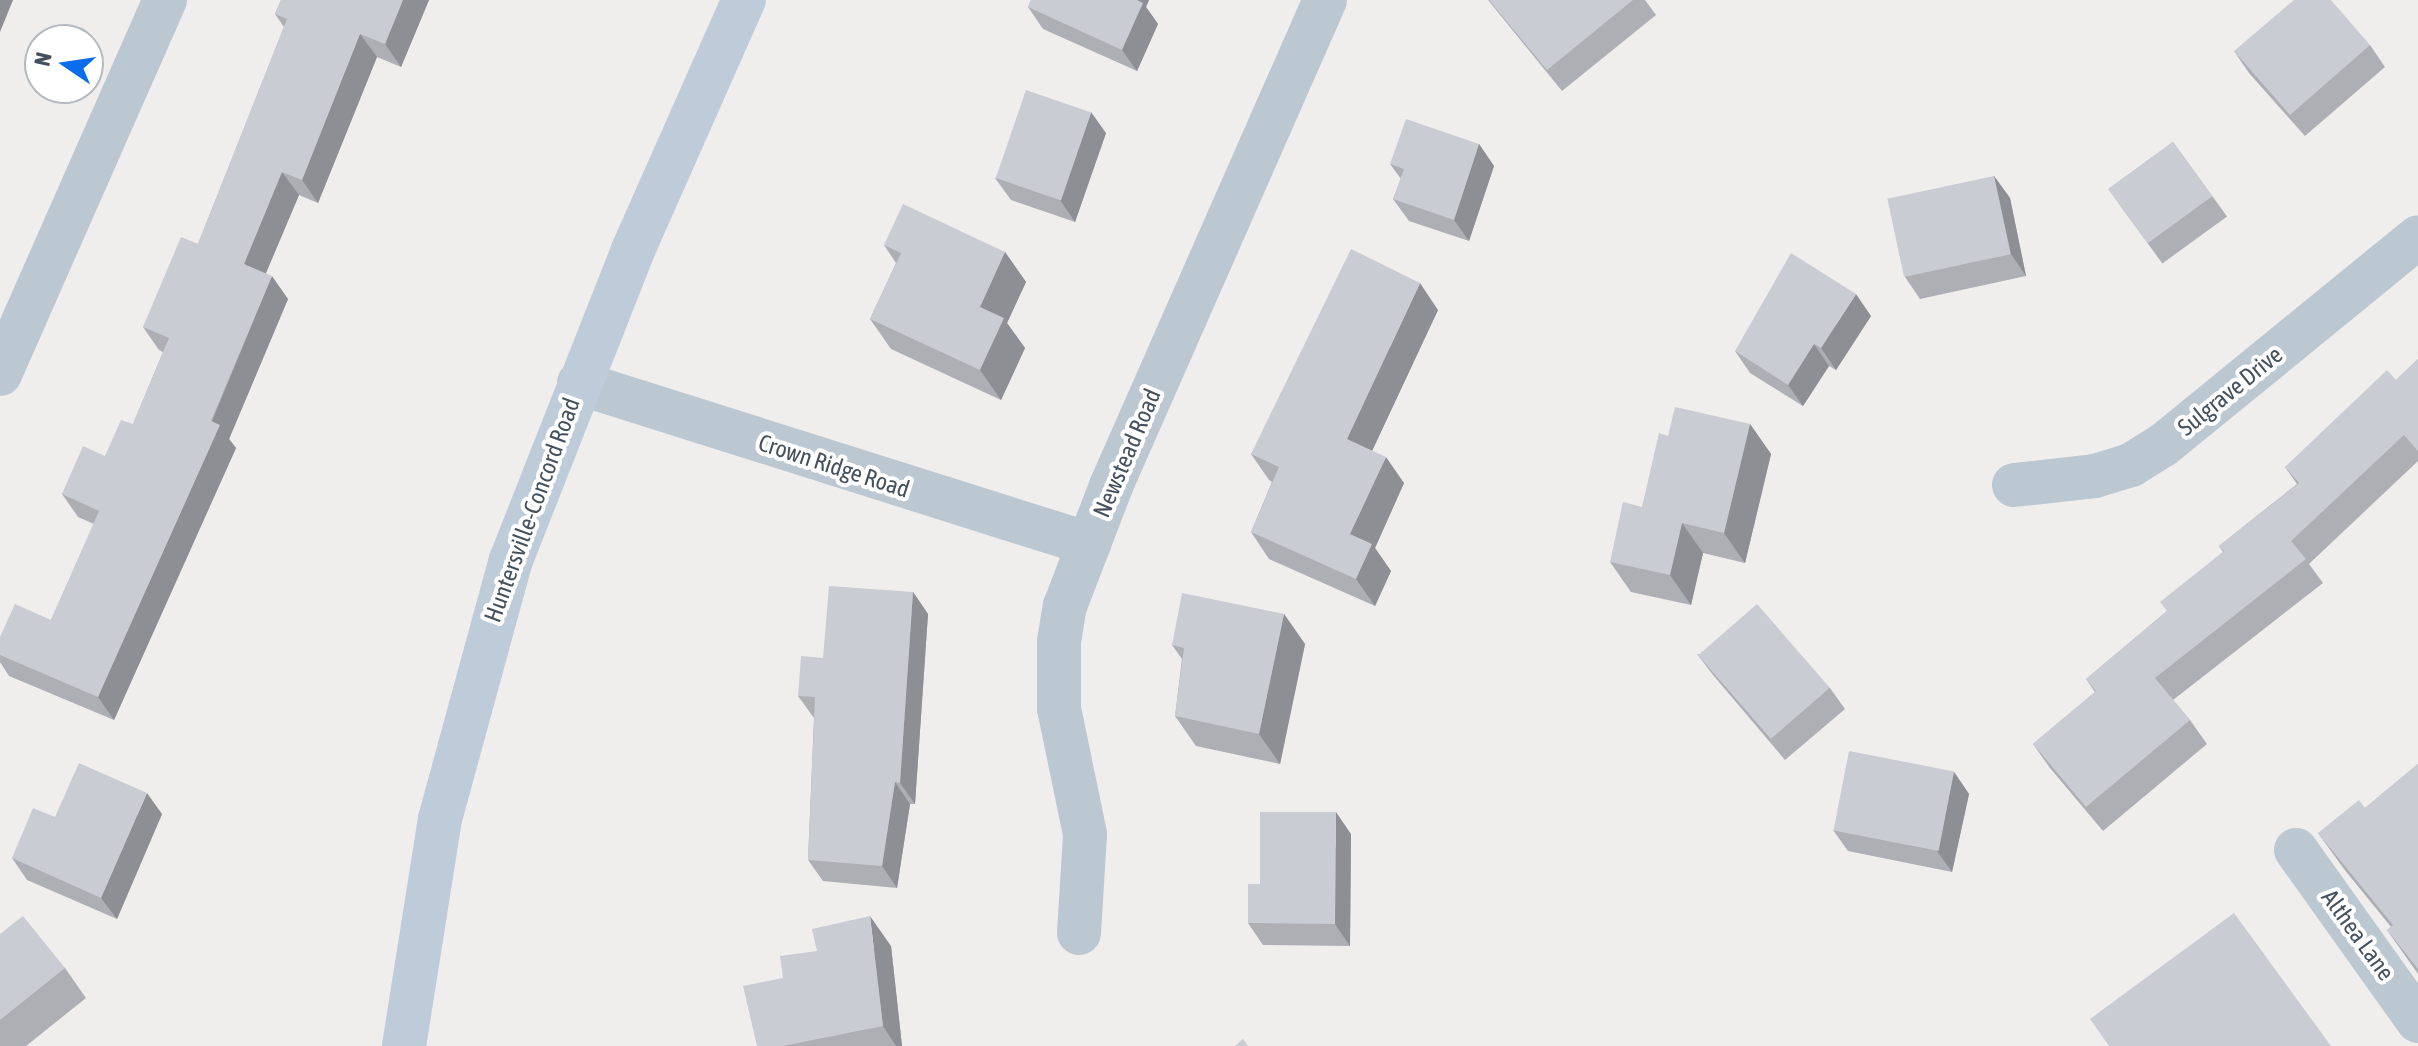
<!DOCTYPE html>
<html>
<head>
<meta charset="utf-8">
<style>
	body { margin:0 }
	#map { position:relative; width:2418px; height:1046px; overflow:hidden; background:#f0eded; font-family:"Asap Condensed",sans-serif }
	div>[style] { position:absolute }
	.street>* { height:44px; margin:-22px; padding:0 22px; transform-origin:22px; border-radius:22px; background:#bcc8d1 }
	.secondary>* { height:44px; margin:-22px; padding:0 22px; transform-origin:22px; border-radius:22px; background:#becbd9 }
	.wall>* { inset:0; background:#adafb5; transform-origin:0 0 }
	.shaded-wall>* { inset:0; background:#8d8f94 }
	.building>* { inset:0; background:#c9ccd3; transform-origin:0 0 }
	span { translate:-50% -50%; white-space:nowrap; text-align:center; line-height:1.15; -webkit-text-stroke:8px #fff; paint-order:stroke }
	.street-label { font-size:24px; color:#44515d }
	.north { position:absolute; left:24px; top:24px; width:80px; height:80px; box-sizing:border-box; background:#fff; border:2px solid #b4b9be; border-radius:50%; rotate:283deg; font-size:22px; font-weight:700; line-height:32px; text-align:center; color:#44515d }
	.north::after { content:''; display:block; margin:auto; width:28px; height:36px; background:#096dee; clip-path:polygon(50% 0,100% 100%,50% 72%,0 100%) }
</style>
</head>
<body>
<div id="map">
	<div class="street">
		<div style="left:0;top:374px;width:409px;rotate:-66.2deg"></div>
		<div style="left:579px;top:383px;width:535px;rotate:17.52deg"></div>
		<div style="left:2014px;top:485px;width:81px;rotate:-6.3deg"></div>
		<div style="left:2095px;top:476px;width:38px;rotate:-17deg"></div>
		<div style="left:2131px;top:465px;width:36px;rotate:-32deg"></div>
		<div style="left:2162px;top:446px;width:330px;rotate:-39.2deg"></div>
		<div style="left:2296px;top:850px;width:210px;rotate:54.5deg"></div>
		<div style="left:1079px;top:933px;width:99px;rotate:-86.5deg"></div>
		<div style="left:1085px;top:834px;width:128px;rotate:-101.7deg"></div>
		<div style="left:1059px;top:709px;width:67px;rotate:-90deg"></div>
		<div style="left:1059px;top:642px;width:36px;rotate:-81deg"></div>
		<div style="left:1065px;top:606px;width:129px;rotate:-69deg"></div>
		<div style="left:1111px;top:486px;width:531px;rotate:-66.23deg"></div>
	</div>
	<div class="secondary">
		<div style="left:404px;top:1046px;width:230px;rotate:-81deg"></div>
		<div style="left:440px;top:819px;width:269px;rotate:-74.7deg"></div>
		<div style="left:511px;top:560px;width:333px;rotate:-68.5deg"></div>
		<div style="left:633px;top:250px;width:274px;rotate:-66.1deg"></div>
	</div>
	<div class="wall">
		<div style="clip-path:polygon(281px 0,429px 0,401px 67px,377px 57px,318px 203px,299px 195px,266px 273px,288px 299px,229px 439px,236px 448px,114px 720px,9px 676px,0 662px,0 655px,51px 620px,94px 524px,78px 517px,62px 494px,105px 456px,133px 424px,163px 352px,159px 350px,143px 327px,198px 244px,284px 27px,275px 14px)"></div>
		<div style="clip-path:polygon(1031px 0,1149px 0,1146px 7px,1158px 24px,1137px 71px,1043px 29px,1028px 7px)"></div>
		<div style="clip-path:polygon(1488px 0,1645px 0,1656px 15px,1562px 91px)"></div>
		<div style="clip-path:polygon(2370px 45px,2385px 67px,2305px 136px,2249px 73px,2234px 51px)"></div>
		<div style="clip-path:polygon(1106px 133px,1075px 222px,1011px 200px,995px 178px)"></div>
		<div style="left:2173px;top:142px;width:92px;height:80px;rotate:54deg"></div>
		<div style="clip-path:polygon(1479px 144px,1494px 166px,1469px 241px,1409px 221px,1393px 199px,1401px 179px,1390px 164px)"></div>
		<div style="clip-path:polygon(1994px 176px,2010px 198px,2026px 276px,1920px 299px,1905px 277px)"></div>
		<div style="clip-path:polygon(884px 245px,1005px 252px,1026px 282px,1007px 323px,1025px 348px,1001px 400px,891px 349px,870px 319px,896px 263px)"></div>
		<div style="clip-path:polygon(1438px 310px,1372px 451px,1404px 483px,1375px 548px,1391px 571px,1375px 606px,1269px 559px,1251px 532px,1272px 482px,1269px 480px,1251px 454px)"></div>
		<div style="clip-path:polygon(1871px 316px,1836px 370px,1829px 366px,1803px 406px,1750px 373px,1735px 351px)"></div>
		<div style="clip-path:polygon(2418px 359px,2418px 461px,2309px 564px,2323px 583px,2173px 700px,2190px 720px,2207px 744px,2103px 831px,2050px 768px,2033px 744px,2095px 692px,2086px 679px,2167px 611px,2223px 552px,2219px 546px,2297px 484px,2285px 467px,2396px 380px)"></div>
		<div style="clip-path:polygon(1750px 424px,1771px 454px,1745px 563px,1703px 553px,1691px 605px,1631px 592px,1610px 562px,1642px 507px,1668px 436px)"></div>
		<div style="clip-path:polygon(913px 592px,928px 614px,915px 804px,910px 804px,897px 888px,823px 881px,808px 860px,814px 718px,798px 696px,823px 658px)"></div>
		<div style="clip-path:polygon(1284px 614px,1305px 644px,1280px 764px,1196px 746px,1175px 716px,1182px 659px,1172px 645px)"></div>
		<div style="clip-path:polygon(1697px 654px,1830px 688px,1845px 709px,1785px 760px,1713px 675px)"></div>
		<div style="clip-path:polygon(2418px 764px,2418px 974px,2387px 930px,2391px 927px,2344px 869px,2318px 833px,2365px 808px)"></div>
		<div style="clip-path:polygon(1954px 772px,1969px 794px,1952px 872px,1848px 851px,1833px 830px)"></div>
		<div style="clip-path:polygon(162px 814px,117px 919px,27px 880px,12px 858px,55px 817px)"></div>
		<div style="clip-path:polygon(1351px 834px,1350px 946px,1263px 945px,1248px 923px)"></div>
		<div style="clip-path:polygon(0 934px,65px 968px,86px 998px,26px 1046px,0 1046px)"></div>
		<div style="clip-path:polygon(891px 946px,902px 1046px,757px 1046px,783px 978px)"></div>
	</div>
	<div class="shaded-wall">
		<div style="clip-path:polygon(0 0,13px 0,0 32px)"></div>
		<div style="clip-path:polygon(403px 0,429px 0,401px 67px,385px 44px)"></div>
		<div style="clip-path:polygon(1129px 0,1149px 0,1146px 7px,1158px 24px,1137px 71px,1122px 50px)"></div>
		<div style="clip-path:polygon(360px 34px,377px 57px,318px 203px,302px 180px)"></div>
		<div style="clip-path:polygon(1091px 112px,1106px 133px,1075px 222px,1060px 200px)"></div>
		<div style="clip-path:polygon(1479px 144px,1494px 166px,1469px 241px,1454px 220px)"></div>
		<div style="clip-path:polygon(282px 172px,299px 195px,260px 287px,244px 264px)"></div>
		<div style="clip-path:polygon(1994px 176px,2010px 198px,2026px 276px,2011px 254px)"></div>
		<div style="clip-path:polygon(1005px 252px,1026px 282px,1007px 323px,1025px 348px,1001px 400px,980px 370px,980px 307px)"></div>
		<div style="clip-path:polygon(272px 276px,288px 299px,229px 439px,236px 448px,114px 720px,98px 697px)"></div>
		<div style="clip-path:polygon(1420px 283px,1438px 310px,1365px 466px,1347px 439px)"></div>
		<div style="clip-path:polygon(1856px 294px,1871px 316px,1836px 370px,1821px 348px)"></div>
		<div style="clip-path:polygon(1814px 344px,1829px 366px,1803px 406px,1788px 385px)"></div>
		<div style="clip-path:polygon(1750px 424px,1771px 454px,1745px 563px,1724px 533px)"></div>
		<div style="clip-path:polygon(1386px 457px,1404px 483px,1375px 548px,1391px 571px,1375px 606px,1356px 579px,1350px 534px)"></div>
		<div style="clip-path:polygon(1682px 523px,1703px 553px,1691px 605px,1670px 575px)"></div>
		<div style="clip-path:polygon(913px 592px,928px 614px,915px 804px,900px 783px)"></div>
		<div style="clip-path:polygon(1284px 614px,1305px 644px,1280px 764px,1259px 734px)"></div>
		<div style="clip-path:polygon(1954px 772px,1969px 794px,1952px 872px,1937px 851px)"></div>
		<div style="clip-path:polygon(895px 782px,910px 804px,897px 888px,882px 866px)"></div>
		<div style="clip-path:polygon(147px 793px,162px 814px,117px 919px,101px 898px)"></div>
		<div style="clip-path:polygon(1336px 812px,1351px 834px,1350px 946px,1335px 924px)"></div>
		<div style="clip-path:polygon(870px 916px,891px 946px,902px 1046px,896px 1046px,883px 1026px)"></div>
	</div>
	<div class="building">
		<div style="clip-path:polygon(281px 0,403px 0,385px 44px,360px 34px,302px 180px,282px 172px,244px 264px,272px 276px,211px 421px,220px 425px,98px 697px,0 655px,0 637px,15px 604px,51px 620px,99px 511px,62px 494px,83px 446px,105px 456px,121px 420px,133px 424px,169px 338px,143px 327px,181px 237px,198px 244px,287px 19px,275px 14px)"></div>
		<div style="clip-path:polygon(1031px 0,1137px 0,1143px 3px,1122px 50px,1028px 7px)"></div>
		<div style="clip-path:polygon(1489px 0,1633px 0,1547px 70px)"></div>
		<div style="clip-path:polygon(2294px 0,2331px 0,2370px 45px,2290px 115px,2234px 51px)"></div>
		<div style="left:1026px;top:90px;width:69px;height:93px;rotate:19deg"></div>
		<div style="clip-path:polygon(1406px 119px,1479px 144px,1454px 220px,1393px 199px,1404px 169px,1390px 164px)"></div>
		<div style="left:2173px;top:142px;width:67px;height:80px;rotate:54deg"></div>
		<div style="left:1994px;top:176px;width:80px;height:109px;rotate:78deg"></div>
		<div style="clip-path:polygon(903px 204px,1005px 252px,980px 307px,1004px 318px,980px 370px,870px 319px,901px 253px,884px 245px)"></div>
		<div style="clip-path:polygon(1351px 249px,1420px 283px,1347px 439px,1386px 457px,1350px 534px,1372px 544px,1356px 579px,1251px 532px,1279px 467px,1251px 454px)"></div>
		<div style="clip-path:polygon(1791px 253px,1856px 294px,1821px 348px,1814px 344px,1788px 385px,1735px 351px)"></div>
		<div style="clip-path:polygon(2418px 359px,2418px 451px,2404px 435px,2291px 541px,2306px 559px,2155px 678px,2190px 720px,2086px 807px,2033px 744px,2096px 691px,2086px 679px,2167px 611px,2160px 602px,2224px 551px,2219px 546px,2299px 483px,2285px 467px,2387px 370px,2396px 380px)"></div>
		<div style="clip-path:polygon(1675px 407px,1750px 424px,1724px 533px,1682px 523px,1670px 575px,1610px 562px,1623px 502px,1642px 507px,1659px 433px,1668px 436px)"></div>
		<div style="clip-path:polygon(829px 586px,913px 592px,900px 783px,895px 782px,882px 866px,808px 860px,815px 697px,798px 696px,801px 656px,823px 658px)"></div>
		<div style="clip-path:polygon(1182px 593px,1284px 614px,1259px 734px,1175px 716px,1184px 648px,1172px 645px)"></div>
		<div style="left:1757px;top:604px;width:111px;height:78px;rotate:49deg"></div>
		<div style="left:1849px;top:751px;width:107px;height:81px;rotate:11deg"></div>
		<div style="clip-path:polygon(79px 763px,147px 793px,101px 898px,12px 858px,33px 808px,55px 817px)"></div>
		<div style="clip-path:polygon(2418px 764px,2418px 969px,2387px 930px,2393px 925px,2318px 833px,2359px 800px,2365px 808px)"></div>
		<div style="clip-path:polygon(1260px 812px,1336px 812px,1335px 924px,1248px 923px,1248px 884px,1260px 884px)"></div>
		<div style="clip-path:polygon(2234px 913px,2331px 1046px,2109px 1046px,2090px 1019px)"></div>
		<div style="clip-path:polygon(23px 916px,65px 968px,0 1020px,0 934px)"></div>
		<div style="clip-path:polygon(870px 916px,883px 1026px,783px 1046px,757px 1046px,743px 986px,783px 978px,780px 956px,817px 951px,812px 929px)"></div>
		<div style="clip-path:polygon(1243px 1039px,1248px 1046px,1235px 1046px)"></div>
	</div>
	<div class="street-label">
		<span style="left:2230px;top:391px;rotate:-39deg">Sulgrave Drive</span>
		<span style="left:1127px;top:453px;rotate:-67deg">Newstead Road</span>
		<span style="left:834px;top:466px;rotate:18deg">Crown Ridge Road</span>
		<span style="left:532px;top:510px;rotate:-70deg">Huntersville-Concord Road</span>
		<span style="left:2358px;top:935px;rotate:54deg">Althea Lane</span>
	</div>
	<div class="north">N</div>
</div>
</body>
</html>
